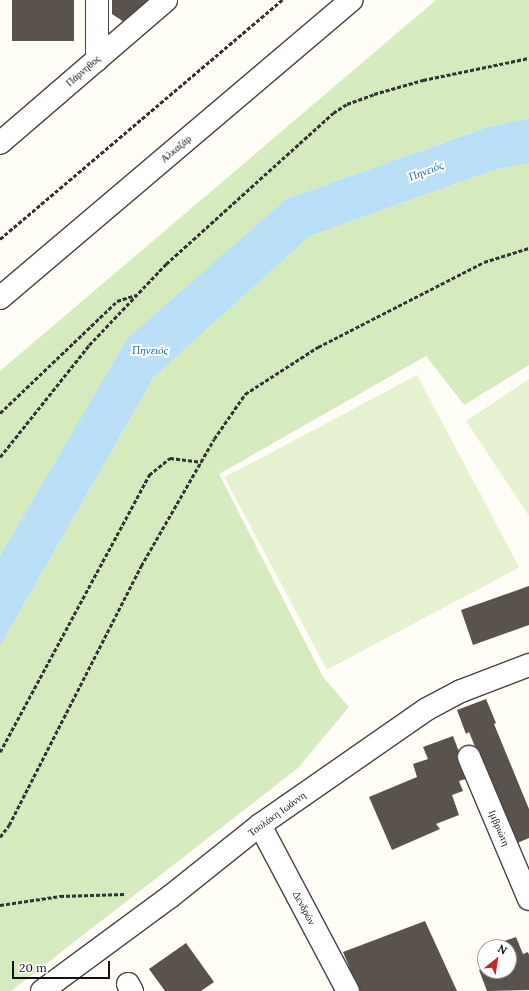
<!DOCTYPE html>
<html>
<head>
<meta charset="utf-8">
<style>
	body { margin:0 }
	#map { position:relative; width:529px; height:991px; overflow:hidden; background:#fffdf5; font-family:Lora,serif }
	div>[style] { position:absolute }
	.green>* { inset:0; background:#d5ebbd }
	.pitch>* { inset:0; background:#e6f2cf; transform-origin:0 0 }
	.water>* { inset:0; background:#b9e0f7 }
	.building>* { inset:0; background:#5a524d; transform-origin:0 0 }
	.path>* { height:2.5px; margin-top:-1.25px; transform-origin:0; background:repeating-linear-gradient(90deg,#333 0 4px,transparent 0 6px) }
	.roads { filter:drop-shadow(1px 0 #444) drop-shadow(-1px 0 #444) drop-shadow(0 1px #444) drop-shadow(0 -1px #444) }
	.minor>* { height:22px; margin:-11px; padding:0 11px; transform-origin:11px; border-radius:11px; background:#fff }
	.tertiary>* { height:22px; margin:-11px; padding:0 11px; transform-origin:11px; border-radius:11px; background:#fff }
	span { translate:-50% -50%; white-space:nowrap; text-align:center; line-height:1.15; -webkit-text-stroke:4px #fff; paint-order:stroke }
	.street-label { font-size:10px; color:#111 }
	.water-label { font-size:11px; color:#1768a6; font-style:italic }
	.north { position:absolute; left:477px; top:939px; width:40px; height:40px; box-sizing:border-box; background:#fff; border:1px solid #a0a0a0; border-radius:50%; rotate:30deg; font-size:11px; font-weight:700; line-height:16px; text-align:center; color:#111 }
	.north::after { content:''; display:block; margin:auto; width:14px; height:18px; background:#c4262e; clip-path:polygon(50% 0,100% 100%,50% 72%,0 100%) }
	.scale { position:absolute; left:12px; top:961px; width:98px; height:18px; box-sizing:border-box; border:2px solid #111; border-top:0; padding-left:5px; font-size:12px; line-height:14px; white-space:nowrap; color:#111; -webkit-text-stroke:3px #fff; paint-order:stroke }
</style>
</head>
<body>
<div id="map">
	<div class="green">
		<div style="clip-path:polygon(436px 0,529px 0,529px 118px,485px 128px,286px 199px,127px 340px,0 556px,0 371px)"></div>
		<div style="clip-path:polygon(529px 163px,529px 365px,464px 405px,426px 356px,219px 474px,323px 677px,349px 707px,298px 768px,11px 991px,0 991px,0 646px,154px 377px,310px 236px,494px 170px)"></div>
	</div>
	<div class="pitch">
		<div style="left:417px;top:375px;width:218px;height:218px;rotate:62deg"></div>
		<div style="clip-path:polygon(529px 379px,529px 516px,466px 421px)"></div>
	</div>
	<div class="water">
		<div style="clip-path:polygon(529px 118px,529px 163px,494px 170px,310px 236px,154px 377px,0 646px,0 556px,127px 339px,286px 199px,485px 128px)"></div>
	</div>
	<div class="building">
		<div style="left:12px;top:0;width:62px;height:41px"></div>
		<div style="clip-path:polygon(112px 0,151px 0,124px 22px,112px 14px)"></div>
		<div style="clip-path:polygon(529px 586px,529px 625px,473px 645px,461px 610px)"></div>
		<div style="clip-path:polygon(486px 699px,496px 723px,494px 724px,529px 809px,529px 838px,515px 844px,469px 732px,466px 734px,457px 710px)"></div>
		<div style="clip-path:polygon(453px 736px,469px 778px,459px 781px,463px 791px,452px 795px,459px 815px,436px 824px,440px 829px,392px 850px,369px 797px,417px 777px,413px 764px,428px 759px,423px 747px)"></div>
		<div style="clip-path:polygon(425px 921px,457px 991px,359px 991px,343px 952px)"></div>
		<div style="clip-path:polygon(516px 937px,523px 954px,528px 952px,529px 955px,529px 990px,487px 991px,479px 970px,485px 968px,485px 971px,509px 971px,509px 947px,487px 947px)"></div>
		<div style="clip-path:polygon(186px 943px,214px 982px,201px 991px,165px 991px,149px 969px)"></div>
	</div>
	<div class="path">
		<div style="left:0;top:239px;width:370px;rotate:-40.3deg"></div>
		<div style="left:0;top:413px;width:162px;rotate:-43.7deg"></div>
		<div style="left:117px;top:301px;width:20px;rotate:-18deg"></div>
		<div style="left:0;top:457px;width:143px;rotate:-51.5deg"></div>
		<div style="left:89px;top:345px;width:112px;rotate:-46.5deg"></div>
		<div style="left:166px;top:264px;width:225px;rotate:-42.1deg"></div>
		<div style="left:333px;top:113px;width:17px;rotate:-33deg"></div>
		<div style="left:347px;top:104px;width:29px;rotate:-20deg"></div>
		<div style="left:374px;top:94px;width:51px;rotate:-15.9deg"></div>
		<div style="left:423px;top:80px;width:108px;rotate:-11.7deg"></div>
		<div style="left:0;top:752px;width:315px;rotate:-61.7deg"></div>
		<div style="left:149px;top:475px;width:27px;rotate:-39deg"></div>
		<div style="left:170px;top:458px;width:31px;rotate:7deg"></div>
		<div style="left:0;top:837px;width:15px;rotate:-53deg"></div>
		<div style="left:9px;top:825px;width:291px;rotate:-63deg"></div>
		<div style="left:141px;top:566px;width:146px;rotate:-60.1deg"></div>
		<div style="left:214px;top:439px;width:55px;rotate:-55.4deg"></div>
		<div style="left:245px;top:394px;width:87px;rotate:-32.8deg"></div>
		<div style="left:318px;top:347px;width:186px;rotate:-27.1deg"></div>
		<div style="left:484px;top:262px;width:47px;rotate:-17.3deg"></div>
		<div style="left:0;top:905px;width:61px;rotate:-8.5deg"></div>
		<div style="left:60px;top:896px;width:65px;rotate:-1.8deg"></div>
	</div>
	<div class="roads">
		<div class="minor">
			<div style="left:97px;top:0;width:60px;rotate:90deg"></div>
			<div style="left:0;top:143px;width:219px;rotate:-40.7deg"></div>
			<div style="left:469px;top:757px;width:154px;rotate:67.1deg"></div>
			<div style="left:260px;top:825px;width:188px;rotate:62.1deg"></div>
			<div style="left:128px;top:984px;width:8px;rotate:60deg"></div>
		</div>
		<div class="tertiary">
			<div style="left:0;top:298px;width:461px;rotate:-40.3deg"></div>
			<div style="left:42px;top:991px;width:160px;rotate:-36.4deg"></div>
			<div style="left:171px;top:896px;width:114px;rotate:-38.6deg"></div>
			<div style="left:260px;top:825px;width:203px;rotate:-34.8deg"></div>
			<div style="left:427px;top:709px;width:38px;rotate:-28deg"></div>
			<div style="left:461px;top:691px;width:73px;rotate:-20.9deg"></div>
		</div>
	</div>
	<div class="street-label">
		<span style="left:83px;top:71px;rotate:-41deg">Πάρνηθος</span>
		<span style="left:176px;top:149px;rotate:-40deg">Αλκαζάρ</span>
		<span style="left:277px;top:814px;rotate:-36deg">Τσολάκη Ιωάννη</span>
		<span style="left:499px;top:828px;rotate:67deg">Ιμβριώτη</span>
		<span style="left:304px;top:908px;rotate:62deg">Δενδρών</span>
	</div>
	<div class="water-label">
		<span style="left:426px;top:171px;rotate:-21deg">Πηνειός</span>
		<span style="left:150px;top:350px">Πηνειός</span>
	</div>
	<div class="north">N</div>
	<div class="scale">20 m</div>
</div>
</body>
</html>
